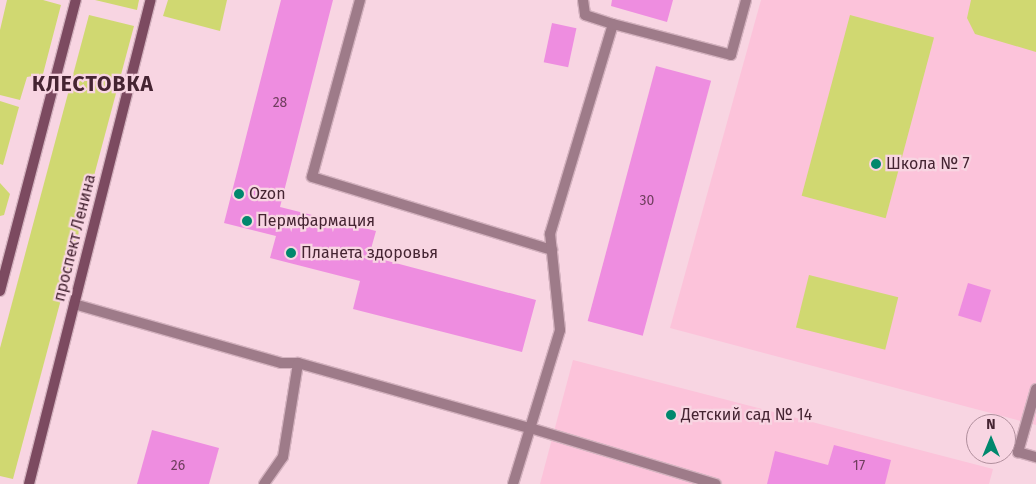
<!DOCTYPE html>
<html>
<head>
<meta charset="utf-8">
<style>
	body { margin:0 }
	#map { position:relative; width:1036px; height:484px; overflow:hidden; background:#f8d5e2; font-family:"Fira Sans",sans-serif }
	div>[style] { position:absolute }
	.built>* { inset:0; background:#fcc3da }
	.green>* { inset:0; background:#d0d871; transform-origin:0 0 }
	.building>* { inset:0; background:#ee8de0; transform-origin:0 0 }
	.roads { filter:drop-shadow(1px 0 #d4b2bf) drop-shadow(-1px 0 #d4b2bf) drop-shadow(0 1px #d4b2bf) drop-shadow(0 -1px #d4b2bf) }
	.lane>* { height:10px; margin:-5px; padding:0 5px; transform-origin:5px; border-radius:5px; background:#9e7b89 }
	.secondary>* { height:10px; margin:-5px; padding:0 5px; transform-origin:5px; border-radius:5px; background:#7c4a60 }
	.dots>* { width:14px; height:14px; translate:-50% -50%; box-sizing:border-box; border:2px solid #f8d5e2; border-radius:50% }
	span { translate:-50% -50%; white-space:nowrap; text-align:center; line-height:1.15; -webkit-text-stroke:4.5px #f8d5e2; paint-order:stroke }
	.number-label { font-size:14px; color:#6f3e5e }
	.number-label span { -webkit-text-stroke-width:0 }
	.poi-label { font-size:16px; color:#452432 }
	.left { translate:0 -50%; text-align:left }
	.street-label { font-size:16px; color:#452432 }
	.district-label { font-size:21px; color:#452432; font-weight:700; letter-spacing:1px }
	.north { position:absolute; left:966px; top:414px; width:50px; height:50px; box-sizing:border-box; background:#f8d5e2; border:1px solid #b08e9c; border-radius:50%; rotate:0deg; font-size:14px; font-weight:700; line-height:20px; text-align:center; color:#452432 }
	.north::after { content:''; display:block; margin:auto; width:18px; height:22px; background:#00886d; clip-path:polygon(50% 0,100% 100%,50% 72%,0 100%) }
</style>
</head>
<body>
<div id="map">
	<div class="built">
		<div style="clip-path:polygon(761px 0,1036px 0,1036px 425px,670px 328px)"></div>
		<div style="clip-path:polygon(573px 360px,993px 469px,989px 484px,540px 484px)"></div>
	</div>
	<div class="green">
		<div style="clip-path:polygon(7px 0,43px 0,61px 5px,43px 74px,27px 77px,20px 100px,0 95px,0 30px)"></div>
		<div style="clip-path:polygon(95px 0,139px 0,137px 10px)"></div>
		<div style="clip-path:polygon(168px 0,227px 0,220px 31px,163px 16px)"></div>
		<div style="clip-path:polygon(971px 0,1036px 0,1036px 52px,975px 34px,967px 18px)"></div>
		<div style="clip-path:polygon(89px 15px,134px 26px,13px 479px,0 476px,0 348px)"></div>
		<div style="left:850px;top:15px;width:87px;height:187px;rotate:15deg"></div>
		<div style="clip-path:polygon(0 101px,19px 107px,3px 165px,0 164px)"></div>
		<div style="clip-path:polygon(0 183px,10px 194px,4px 215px,0 216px)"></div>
		<div style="left:809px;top:275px;width:92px;height:54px;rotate:14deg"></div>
	</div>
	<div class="building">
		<div style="clip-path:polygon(281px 0,333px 0,280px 207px,376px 231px,369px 256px,536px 300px,522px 352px,353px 309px,360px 281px,270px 258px,276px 236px,224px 223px)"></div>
		<div style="clip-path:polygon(612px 0,673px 0,667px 22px,611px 6px)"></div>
		<div style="left:552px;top:23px;width:25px;height:40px;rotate:12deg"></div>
		<div style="left:656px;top:66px;width:57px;height:264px;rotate:15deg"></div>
		<div style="left:968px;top:283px;width:24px;height:34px;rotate:17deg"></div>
		<div style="clip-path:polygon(152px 430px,219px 448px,209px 484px,137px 484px)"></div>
		<div style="clip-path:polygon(834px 445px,891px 460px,885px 484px,767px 484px,775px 451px,828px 465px)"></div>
	</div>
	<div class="roads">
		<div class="lane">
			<div style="left:360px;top:0;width:183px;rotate:105.2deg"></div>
			<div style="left:312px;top:177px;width:251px;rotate:16.9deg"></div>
			<div style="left:583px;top:0;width:15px;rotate:82deg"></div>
			<div style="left:585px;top:15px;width:29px;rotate:18deg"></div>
			<div style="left:74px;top:304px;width:215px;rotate:15.9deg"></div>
			<div style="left:281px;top:363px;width:17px"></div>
			<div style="left:298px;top:363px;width:241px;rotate:15.7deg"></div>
			<div style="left:530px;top:428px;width:194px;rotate:16.8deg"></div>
			<div style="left:1036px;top:389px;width:66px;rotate:105.9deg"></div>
			<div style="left:1018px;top:452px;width:19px;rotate:16deg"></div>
			<div style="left:264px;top:484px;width:33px;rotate:-55deg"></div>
			<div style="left:283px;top:457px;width:95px;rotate:-80.9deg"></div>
			<div style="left:513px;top:484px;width:161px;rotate:-73deg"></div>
			<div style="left:560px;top:330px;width:97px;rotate:-95.9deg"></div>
			<div style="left:550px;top:234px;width:219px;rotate:-73.3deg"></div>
			<div style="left:613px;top:24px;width:122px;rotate:14.7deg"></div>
			<div style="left:731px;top:55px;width:57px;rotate:-74.7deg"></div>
		</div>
		<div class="secondary">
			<div style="left:0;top:291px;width:301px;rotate:-75.4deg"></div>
			<div style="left:29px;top:484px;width:499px;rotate:-75.9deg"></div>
		</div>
	</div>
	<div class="dots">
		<div style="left:876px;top:164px;background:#00886d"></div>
		<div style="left:239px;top:194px;background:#00886d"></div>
		<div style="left:247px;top:221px;background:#00886d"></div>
		<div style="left:291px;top:253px;background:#00886d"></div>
		<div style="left:671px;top:415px;background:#00886d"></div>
	</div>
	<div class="number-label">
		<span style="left:280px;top:103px">28</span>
		<span style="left:647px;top:201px">30</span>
		<span style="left:178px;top:466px">26</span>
		<span style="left:859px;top:466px">17</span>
	</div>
	<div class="poi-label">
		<span class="left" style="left:886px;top:164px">Школа № 7</span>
		<span class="left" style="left:249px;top:194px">Ozon</span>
		<span class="left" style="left:257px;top:221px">Пермфармация</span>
		<span class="left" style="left:301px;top:253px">Планета здоровья</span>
		<span class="left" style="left:681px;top:415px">Детский сад № 14</span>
	</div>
	<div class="street-label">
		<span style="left:75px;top:238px;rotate:-76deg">проспект Ленина</span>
	</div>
	<div class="district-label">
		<span style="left:93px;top:84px">КЛЕСТОВКА</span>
	</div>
	<div class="north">N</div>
</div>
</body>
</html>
